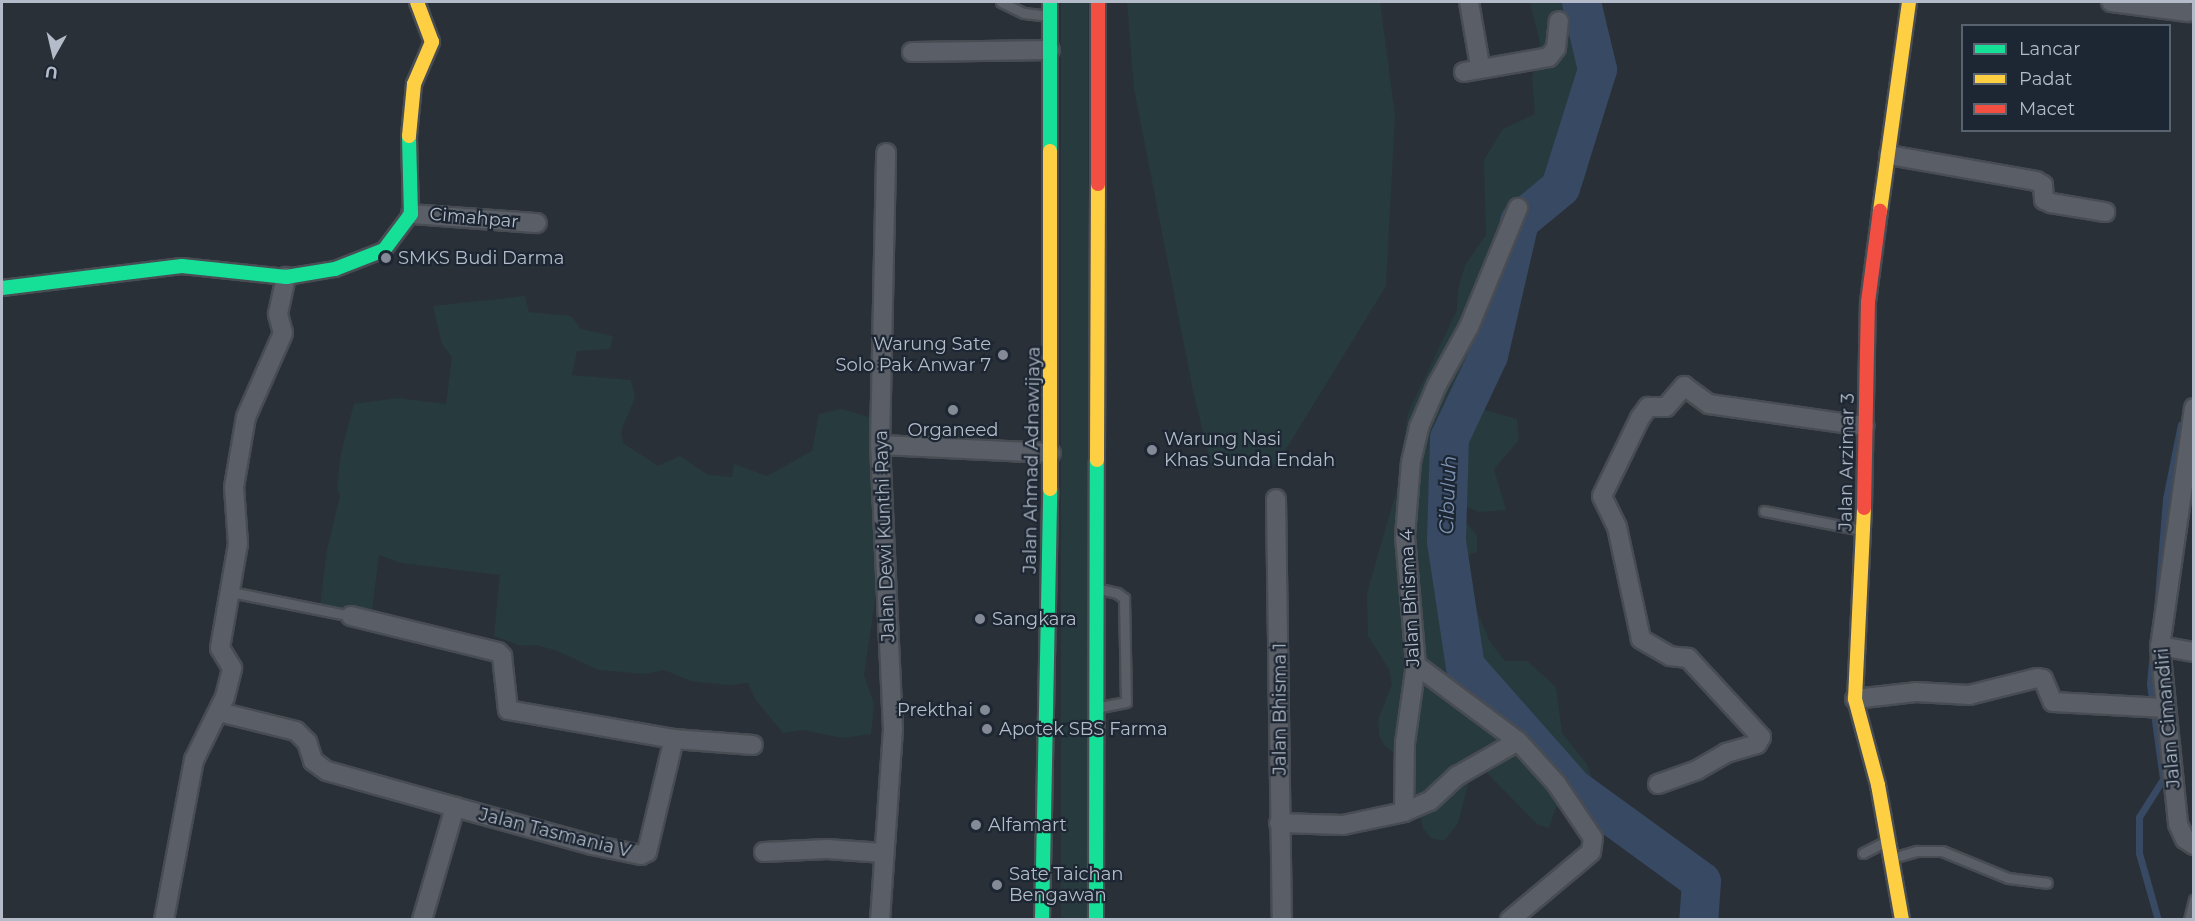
<!DOCTYPE html>
<html>
<head>
<meta charset="utf-8">
<style>
	body { margin:0 }
	#map { position:relative; width:2195px; height:921px; overflow:hidden; background:#2a3038; font-family:Montserrat,sans-serif }
	div>[style] { position:absolute }
	.green>* { inset:0; background:#273a3e; transform-origin:0 0 }
	.stream>* { height:7px; margin:-3.5px; padding:0 3.5px; transform-origin:3.5px; border-radius:3.5px; background:#384963 }
	.river>* { height:39px; margin:-19.5px; padding:0 19.5px; transform-origin:19.5px; border-radius:19.5px; background:#384963 }
	.roads { filter:drop-shadow(2px 0 #484c53) drop-shadow(-2px 0 #484c53) drop-shadow(0 2px #484c53) drop-shadow(0 -2px #484c53) }
	.lane>* { height:9px; margin:-4.5px; padding:0 4.5px; transform-origin:4.5px; border-radius:4.5px; background:#5a5e66 }
	.street>* { height:18px; margin:-9px; padding:0 9px; transform-origin:9px; border-radius:9px; background:#5a5e66 }
	.fast>* { height:14px; margin:-7px; padding:0 7px; transform-origin:7px; border-radius:7px; background:#16e098 }
	.slow>* { height:14px; margin:-7px; padding:0 7px; transform-origin:7px; border-radius:7px; background:#ffcf43 }
	.jam>* { height:14px; margin:-7px; padding:0 7px; transform-origin:7px; border-radius:7px; background:#f24e42 }
	.dots>* { width:16px; height:16px; translate:-50% -50%; box-sizing:border-box; border:3px solid #1d2633; border-radius:50% }
	span { translate:-50% -50%; white-space:nowrap; text-align:center; line-height:1.15; -webkit-text-stroke:4.5px #1d2633; paint-order:stroke }
	.street-label { font-size:18px; color:#b4bcc9 }
	.poi-label { font-size:18px; color:#b4bcc9 }
	.left { translate:0 -50%; text-align:left }
	.right { translate:-100% -50%; text-align:right }
	.water-label { font-size:20px; color:#7c92b1; font-style:italic }
	.frame { position:absolute; inset:0; border:3px solid #b4bcc9; pointer-events:none }
	.legend { position:absolute; left:1961px; top:24px; width:210px; height:108px; box-sizing:border-box; background:#1d2633; border:2px solid #59626f; margin:0; padding:8px 10px; list-style:none; font-size:18px; color:#b4bcc9 }
	.legend li { display:flex; align-items:center; gap:12px; height:30px }
	.legend b { width:30px; border:2px solid #59626f }
	.north { position:absolute; left:24px; top:24px; width:60px; height:60px; -webkit-text-stroke:4px #1d2633; paint-order:stroke; rotate:188deg; font-size:16px; font-weight:700; line-height:24px; text-align:center; color:#b4bcc9 }
	.north::after { content:''; display:block; margin:auto; width:21px; height:27px; background:#b4bcc9; clip-path:polygon(50% 0,100% 100%,50% 72%,0 100%) }
</style>
</head>
<body>
<div id="map">
	<div class="green">
		<div style="left:1061px;top:2px;width:27px;height:917px"></div>
		<div style="clip-path:polygon(1127px 2px,1380px 2px,1395px 116px,1386px 286px,1277px 464px,1212px 468px,1193px 391px,1134px 89px)"></div>
		<div style="clip-path:polygon(1530px 2px,1593px 2px,1592px 29px,1603px 77px,1599px 123px,1586px 156px,1588px 167px,1584px 181px,1575px 192px,1552px 182px,1526px 200px,1521px 224px,1488px 302px,1508px 312px,1486px 349px,1465px 361px,1461px 396px,1473px 399px,1485px 410px,1517px 419px,1519px 440px,1494px 469px,1506px 510px,1479px 512px,1448px 499px,1477px 536px,1477px 552px,1464px 556px,1463px 579px,1490px 642px,1505px 661px,1527px 661px,1556px 687px,1562px 733px,1587px 764px,1595px 787px,1588px 810px,1556px 807px,1549px 828px,1537px 824px,1481px 767px,1471px 773px,1458px 823px,1444px 841px,1431px 838px,1423px 828px,1412px 774px,1405px 761px,1384px 745px,1379px 734px,1378px 720px,1392px 684px,1389px 669px,1368px 636px,1367px 593px,1397px 489px,1408px 413px,1457px 310px,1458px 290px,1465px 265px,1486px 235px,1484px 160px,1503px 129px,1535px 114px,1532px 79px,1540px 43px)"></div>
		<div style="clip-path:polygon(525px 296px,529px 312px,571px 316px,581px 329px,613px 336px,610px 349px,577px 351px,572px 375px,631px 380px,635px 398px,621px 431px,623px 443px,658px 466px,680px 456px,708px 475px,732px 477px,734px 464px,767px 476px,812px 451px,819px 414px,842px 409px,872px 418px,878px 549px,875px 601px,864px 675px,874px 704px,871px 734px,842px 738px,803px 730px,783px 733px,756px 700px,748px 683px,729px 685px,691px 681px,664px 670px,645px 674px,599px 670px,555px 650px,536px 645px,522px 646px,494px 636px,500px 575px,401px 563px,379px 555px,371px 618px,320px 606px,327px 550px,340px 496px,337px 487px,341px 453px,354px 404px,397px 398px,446px 404px,452px 357px,442px 344px,433px 306px)"></div>
	</div>
	<div class="stream">
		<div style="left:2157px;top:609px;width:110px;rotate:-85.3deg"></div>
		<div style="left:2166px;top:499px;width:76px;rotate:-78.7deg"></div>
		<div style="left:2153px;top:650px;width:34px;rotate:95deg"></div>
		<div style="left:2150px;top:684px;width:96px;rotate:82.2deg"></div>
		<div style="left:2163px;top:779px;width:45px;rotate:122.3deg"></div>
		<div style="left:2139px;top:817px;width:36px;rotate:90deg"></div>
		<div style="left:2139px;top:853px;width:70px;rotate:74.2deg"></div>
	</div>
	<div class="river">
		<div style="left:1581px;top:2px;width:69px;rotate:76.6deg"></div>
		<div style="left:1597px;top:69px;width:124px;rotate:107.4deg"></div>
		<div style="left:1560px;top:187px;width:53px;rotate:140.3deg"></div>
		<div style="left:1519px;top:221px;width:138px;rotate:103deg"></div>
		<div style="left:1488px;top:355px;width:92px;rotate:115.2deg"></div>
		<div style="left:1449px;top:438px;width:103px;rotate:91.7deg"></div>
		<div style="left:1446px;top:541px;width:126px;rotate:81.4deg"></div>
		<div style="left:1465px;top:666px;width:163px;rotate:48.5deg"></div>
		<div style="left:1573px;top:788px;width:158px;rotate:36deg"></div>
		<div style="left:1701px;top:881px;width:39px;rotate:94deg"></div>
	</div>
	<div class="roads">
		<div class="lane">
			<div style="left:1001px;top:2px;width:25px;rotate:26deg"></div>
			<div style="left:1024px;top:13px;width:23px;rotate:7deg"></div>
			<div style="left:1764px;top:511px;width:100px;rotate:11deg"></div>
			<div style="left:1100px;top:589px;width:17px;rotate:13deg"></div>
			<div style="left:1117px;top:593px;width:9px;rotate:36deg"></div>
			<div style="left:1124px;top:598px;width:104px;rotate:88.9deg"></div>
			<div style="left:1126px;top:702px;width:26px;rotate:169deg"></div>
			<div style="left:231px;top:592px;width:122px;rotate:11.3deg"></div>
			<div style="left:1863px;top:853px;width:25px;rotate:-27deg"></div>
			<div style="left:1892px;top:858px;width:26px;rotate:-16deg"></div>
			<div style="left:1917px;top:851px;width:25px"></div>
			<div style="left:1942px;top:851px;width:71px;rotate:22.2deg"></div>
			<div style="left:2008px;top:878px;width:39px;rotate:7deg"></div>
			<div style="left:2189px;top:920px;width:21px;rotate:-76deg"></div>
		</div>
		<div class="street">
			<div style="left:1469px;top:2px;width:65px;rotate:80.2deg"></div>
			<div style="left:2111px;top:2px;width:78px;rotate:7.4deg"></div>
			<div style="left:912px;top:52px;width:138px;rotate:-0.8deg"></div>
			<div style="left:1464px;top:72px;width:86px;rotate:-10deg"></div>
			<div style="left:1549px;top:57px;width:11px;rotate:-52deg"></div>
			<div style="left:1556px;top:48px;width:27px;rotate:-84deg"></div>
			<div style="left:1889px;top:155px;width:149px;rotate:10deg"></div>
			<div style="left:2036px;top:181px;width:8px;rotate:30deg"></div>
			<div style="left:2043px;top:185px;width:15px;rotate:86deg"></div>
			<div style="left:2044px;top:200px;width:8px;rotate:23deg"></div>
			<div style="left:2051px;top:203px;width:55px;rotate:9.5deg"></div>
			<div style="left:411px;top:214px;width:126px;rotate:4.1deg"></div>
			<div style="left:2194px;top:408px;width:240px;rotate:98.1deg"></div>
			<div style="left:2160px;top:646px;width:179px;rotate:84.2deg"></div>
			<div style="left:2178px;top:824px;width:17px;rotate:65deg"></div>
			<div style="left:2185px;top:839px;width:11px;rotate:34deg"></div>
			<div style="left:880px;top:445px;width:171px;rotate:2.7deg"></div>
			<div style="left:1276px;top:499px;width:421px;rotate:89.2deg"></div>
			<div style="left:351px;top:616px;width:151px;rotate:13.8deg"></div>
			<div style="left:498px;top:652px;width:6px;rotate:45deg"></div>
			<div style="left:502px;top:656px;width:54px;rotate:83.7deg"></div>
			<div style="left:508px;top:710px;width:169px;rotate:9.9deg"></div>
			<div style="left:674px;top:739px;width:79px;rotate:4.3deg"></div>
			<div style="left:2160px;top:646px;width:35px;rotate:10deg"></div>
			<div style="left:1416px;top:665px;width:127px;rotate:36.7deg"></div>
			<div style="left:1518px;top:741px;width:57px;rotate:47.9deg"></div>
			<div style="left:1556px;top:783px;width:66px;rotate:56.1deg"></div>
			<div style="left:1593px;top:838px;width:14px;rotate:98deg"></div>
			<div style="left:1591px;top:852px;width:106px;rotate:140deg"></div>
			<div style="left:1855px;top:699px;width:61px;rotate:-6.5deg"></div>
			<div style="left:1916px;top:692px;width:53px;rotate:3.2deg"></div>
			<div style="left:1969px;top:695px;width:70px;rotate:-14deg"></div>
			<div style="left:2037px;top:678px;width:6px;rotate:9deg"></div>
			<div style="left:2043px;top:679px;width:25px;rotate:67deg"></div>
			<div style="left:2053px;top:702px;width:112px;rotate:3.1deg"></div>
			<div style="left:219px;top:712px;width:79px;rotate:13.9deg"></div>
			<div style="left:296px;top:731px;width:16px;rotate:45deg"></div>
			<div style="left:307px;top:742px;width:20px;rotate:72deg"></div>
			<div style="left:313px;top:761px;width:17px;rotate:36deg"></div>
			<div style="left:327px;top:771px;width:133px;rotate:15.7deg"></div>
			<div style="left:1658px;top:784px;width:41px;rotate:-19.7deg"></div>
			<div style="left:1697px;top:770px;width:34px;rotate:-30deg"></div>
			<div style="left:1726px;top:753px;width:32px;rotate:-16deg"></div>
			<div style="left:1757px;top:744px;width:8px;rotate:-60deg"></div>
			<div style="left:1761px;top:737px;width:108px;rotate:-132.7deg"></div>
			<div style="left:1688px;top:658px;width:18px;rotate:-174deg"></div>
			<div style="left:1670px;top:656px;width:34px;rotate:-150deg"></div>
			<div style="left:1641px;top:639px;width:115px;rotate:-102.1deg"></div>
			<div style="left:1617px;top:527px;width:34px;rotate:-116deg"></div>
			<div style="left:1602px;top:496px;width:87px;rotate:-64deg"></div>
			<div style="left:1640px;top:418px;width:14px;rotate:-54deg"></div>
			<div style="left:1648px;top:407px;width:18px"></div>
			<div style="left:1666px;top:407px;width:28px;rotate:-49deg"></div>
			<div style="left:1684px;top:386px;width:31px;rotate:36deg"></div>
			<div style="left:1709px;top:404px;width:157px;rotate:8.1deg"></div>
			<div style="left:1404px;top:812px;width:28px;rotate:-23deg"></div>
			<div style="left:1430px;top:801px;width:37px;rotate:-43deg"></div>
			<div style="left:1457px;top:776px;width:70px;rotate:-29.8deg"></div>
			<div style="left:1279px;top:823px;width:64px;rotate:1.8deg"></div>
			<div style="left:1343px;top:825px;width:62px;rotate:-12deg"></div>
			<div style="left:1404px;top:812px;width:69px;rotate:-89.2deg"></div>
			<div style="left:1405px;top:743px;width:79px;rotate:-82deg"></div>
			<div style="left:1416px;top:665px;width:129px;rotate:-94.9deg"></div>
			<div style="left:1405px;top:536px;width:74px;rotate:-85.4deg"></div>
			<div style="left:1411px;top:462px;width:36px;rotate:-77deg"></div>
			<div style="left:1419px;top:427px;width:46px;rotate:-66.8deg"></div>
			<div style="left:1437px;top:385px;width:66px;rotate:-61.1deg"></div>
			<div style="left:1469px;top:327px;width:129px;rotate:-67.6deg"></div>
			<div style="left:764px;top:852px;width:63px;rotate:-2.7deg"></div>
			<div style="left:827px;top:849px;width:57px;rotate:4deg"></div>
			<div style="left:164px;top:920px;width:163px;rotate:-79.4deg"></div>
			<div style="left:194px;top:760px;width:70px;rotate:-63.8deg"></div>
			<div style="left:225px;top:697px;width:30px;rotate:-76deg"></div>
			<div style="left:232px;top:668px;width:23px;rotate:-121deg"></div>
			<div style="left:220px;top:648px;width:106px;rotate:-80.2deg"></div>
			<div style="left:238px;top:544px;width:57px;rotate:-94deg"></div>
			<div style="left:234px;top:487px;width:71px;rotate:-80.3deg"></div>
			<div style="left:246px;top:417px;width:92px;rotate:-66.2deg"></div>
			<div style="left:283px;top:333px;width:20px;rotate:-105deg"></div>
			<div style="left:278px;top:314px;width:38px;rotate:-78deg"></div>
			<div style="left:422px;top:920px;width:118px;rotate:-73.7deg"></div>
			<div style="left:455px;top:807px;width:142px;rotate:15.5deg"></div>
			<div style="left:592px;top:845px;width:50px;rotate:11.5deg"></div>
			<div style="left:641px;top:855px;width:7px;rotate:-27deg"></div>
			<div style="left:647px;top:852px;width:116px;rotate:-76.6deg"></div>
			<div style="left:880px;top:920px;width:190px;rotate:-86.1deg"></div>
			<div style="left:893px;top:730px;width:285px;rotate:-92.6deg"></div>
			<div style="left:880px;top:445px;width:292px;rotate:-88.8deg"></div>
		</div>
		<div class="fast">
			<div style="left:1050px;top:2px;width:149px;rotate:90deg"></div>
			<div style="left:2px;top:288px;width:181px;rotate:-7deg"></div>
			<div style="left:182px;top:266px;width:105px;rotate:6deg"></div>
			<div style="left:286px;top:277px;width:50px;rotate:-9.3deg"></div>
			<div style="left:335px;top:269px;width:53px;rotate:-21.2deg"></div>
			<div style="left:384px;top:250px;width:45px;rotate:-53.1deg"></div>
			<div style="left:411px;top:214px;width:78px;rotate:-91.5deg"></div>
			<div style="left:1042px;top:920px;width:431px;rotate:-88.9deg"></div>
			<div style="left:1096px;top:920px;width:460px;rotate:-89.9deg"></div>
		</div>
		<div class="slow">
			<div style="left:409px;top:136px;width:52px;rotate:-84.5deg"></div>
			<div style="left:414px;top:84px;width:46px;rotate:-66.8deg"></div>
			<div style="left:432px;top:42px;width:43px;rotate:-110.6deg"></div>
			<div style="left:1880px;top:211px;width:211px;rotate:-82.1deg"></div>
			<div style="left:1097px;top:460px;width:276px;rotate:-89.8deg"></div>
			<div style="left:1050px;top:489px;width:338px;rotate:-90deg"></div>
			<div style="left:1864px;top:508px;width:191px;rotate:92.7deg"></div>
			<div style="left:1855px;top:699px;width:89px;rotate:75deg"></div>
			<div style="left:1878px;top:785px;width:137px;rotate:79.9deg"></div>
		</div>
		<div class="jam">
			<div style="left:1098px;top:184px;width:182px;rotate:-90deg"></div>
			<div style="left:1864px;top:508px;width:206px;rotate:-88.9deg"></div>
			<div style="left:1868px;top:302px;width:92px;rotate:-82.5deg"></div>
		</div>
	</div>
	<div class="dots">
		<div style="left:386px;top:258px;background:#848b96"></div>
		<div style="left:1003px;top:355px;background:#848b96"></div>
		<div style="left:953px;top:410px;background:#848b96"></div>
		<div style="left:1152px;top:450px;background:#848b96"></div>
		<div style="left:980px;top:619px;background:#848b96"></div>
		<div style="left:985px;top:710px;background:#848b96"></div>
		<div style="left:987px;top:729px;background:#848b96"></div>
		<div style="left:976px;top:825px;background:#848b96"></div>
		<div style="left:997px;top:885px;background:#848b96"></div>
	</div>
	<div class="street-label">
		<span style="left:474px;top:218px;rotate:5deg">Cimahpar</span>
		<span style="left:1032px;top:460px;rotate:-89deg">Jalan Ahmad Adnawijaya</span>
		<span style="left:1847px;top:462px;rotate:-89deg">Jalan Arzimar 3</span>
		<span style="left:885px;top:536px;rotate:-92deg">Jalan Dewi Kunthi Raya</span>
		<span style="left:1410px;top:598px;rotate:-93deg">Jalan Bhisma 4</span>
		<span style="left:1280px;top:709px;rotate:-90deg">Jalan Bhisma 1</span>
		<span style="left:2168px;top:718px;rotate:-95deg">Jalan Cimandiri</span>
		<span style="left:555px;top:833px;rotate:14deg">Jalan Tasmania V</span>
	</div>
	<div class="poi-label">
		<span class="left" style="left:398px;top:258px">SMKS Budi Darma</span>
		<span class="right" style="left:991px;top:355px">Warung Sate<br>Solo Pak Anwar 7</span>
		<span style="left:953px;top:430px">Organeed</span>
		<span class="left" style="left:1164px;top:450px">Warung Nasi<br>Khas Sunda Endah</span>
		<span class="left" style="left:992px;top:619px">Sangkara</span>
		<span class="right" style="left:973px;top:710px">Prekthai</span>
		<span class="left" style="left:999px;top:729px">Apotek SBS Farma</span>
		<span class="left" style="left:988px;top:825px">Alfamart</span>
		<span class="left" style="left:1009px;top:885px">Sate Taichan<br>Bengawan</span>
	</div>
	<div class="water-label">
		<span style="left:1448px;top:495px;rotate:-88deg">Cibuluh</span>
	</div>
	<div class="frame"></div>
	<ul class="legend">
	<li><b style="height:8px;background:#16e098"></b>Lancar</li>
	<li><b style="height:8px;background:#ffcf43"></b>Padat</li>
	<li><b style="height:8px;background:#f24e42"></b>Macet</li>
	</ul>
	<div class="north">U</div>
</div>
</body>
</html>
